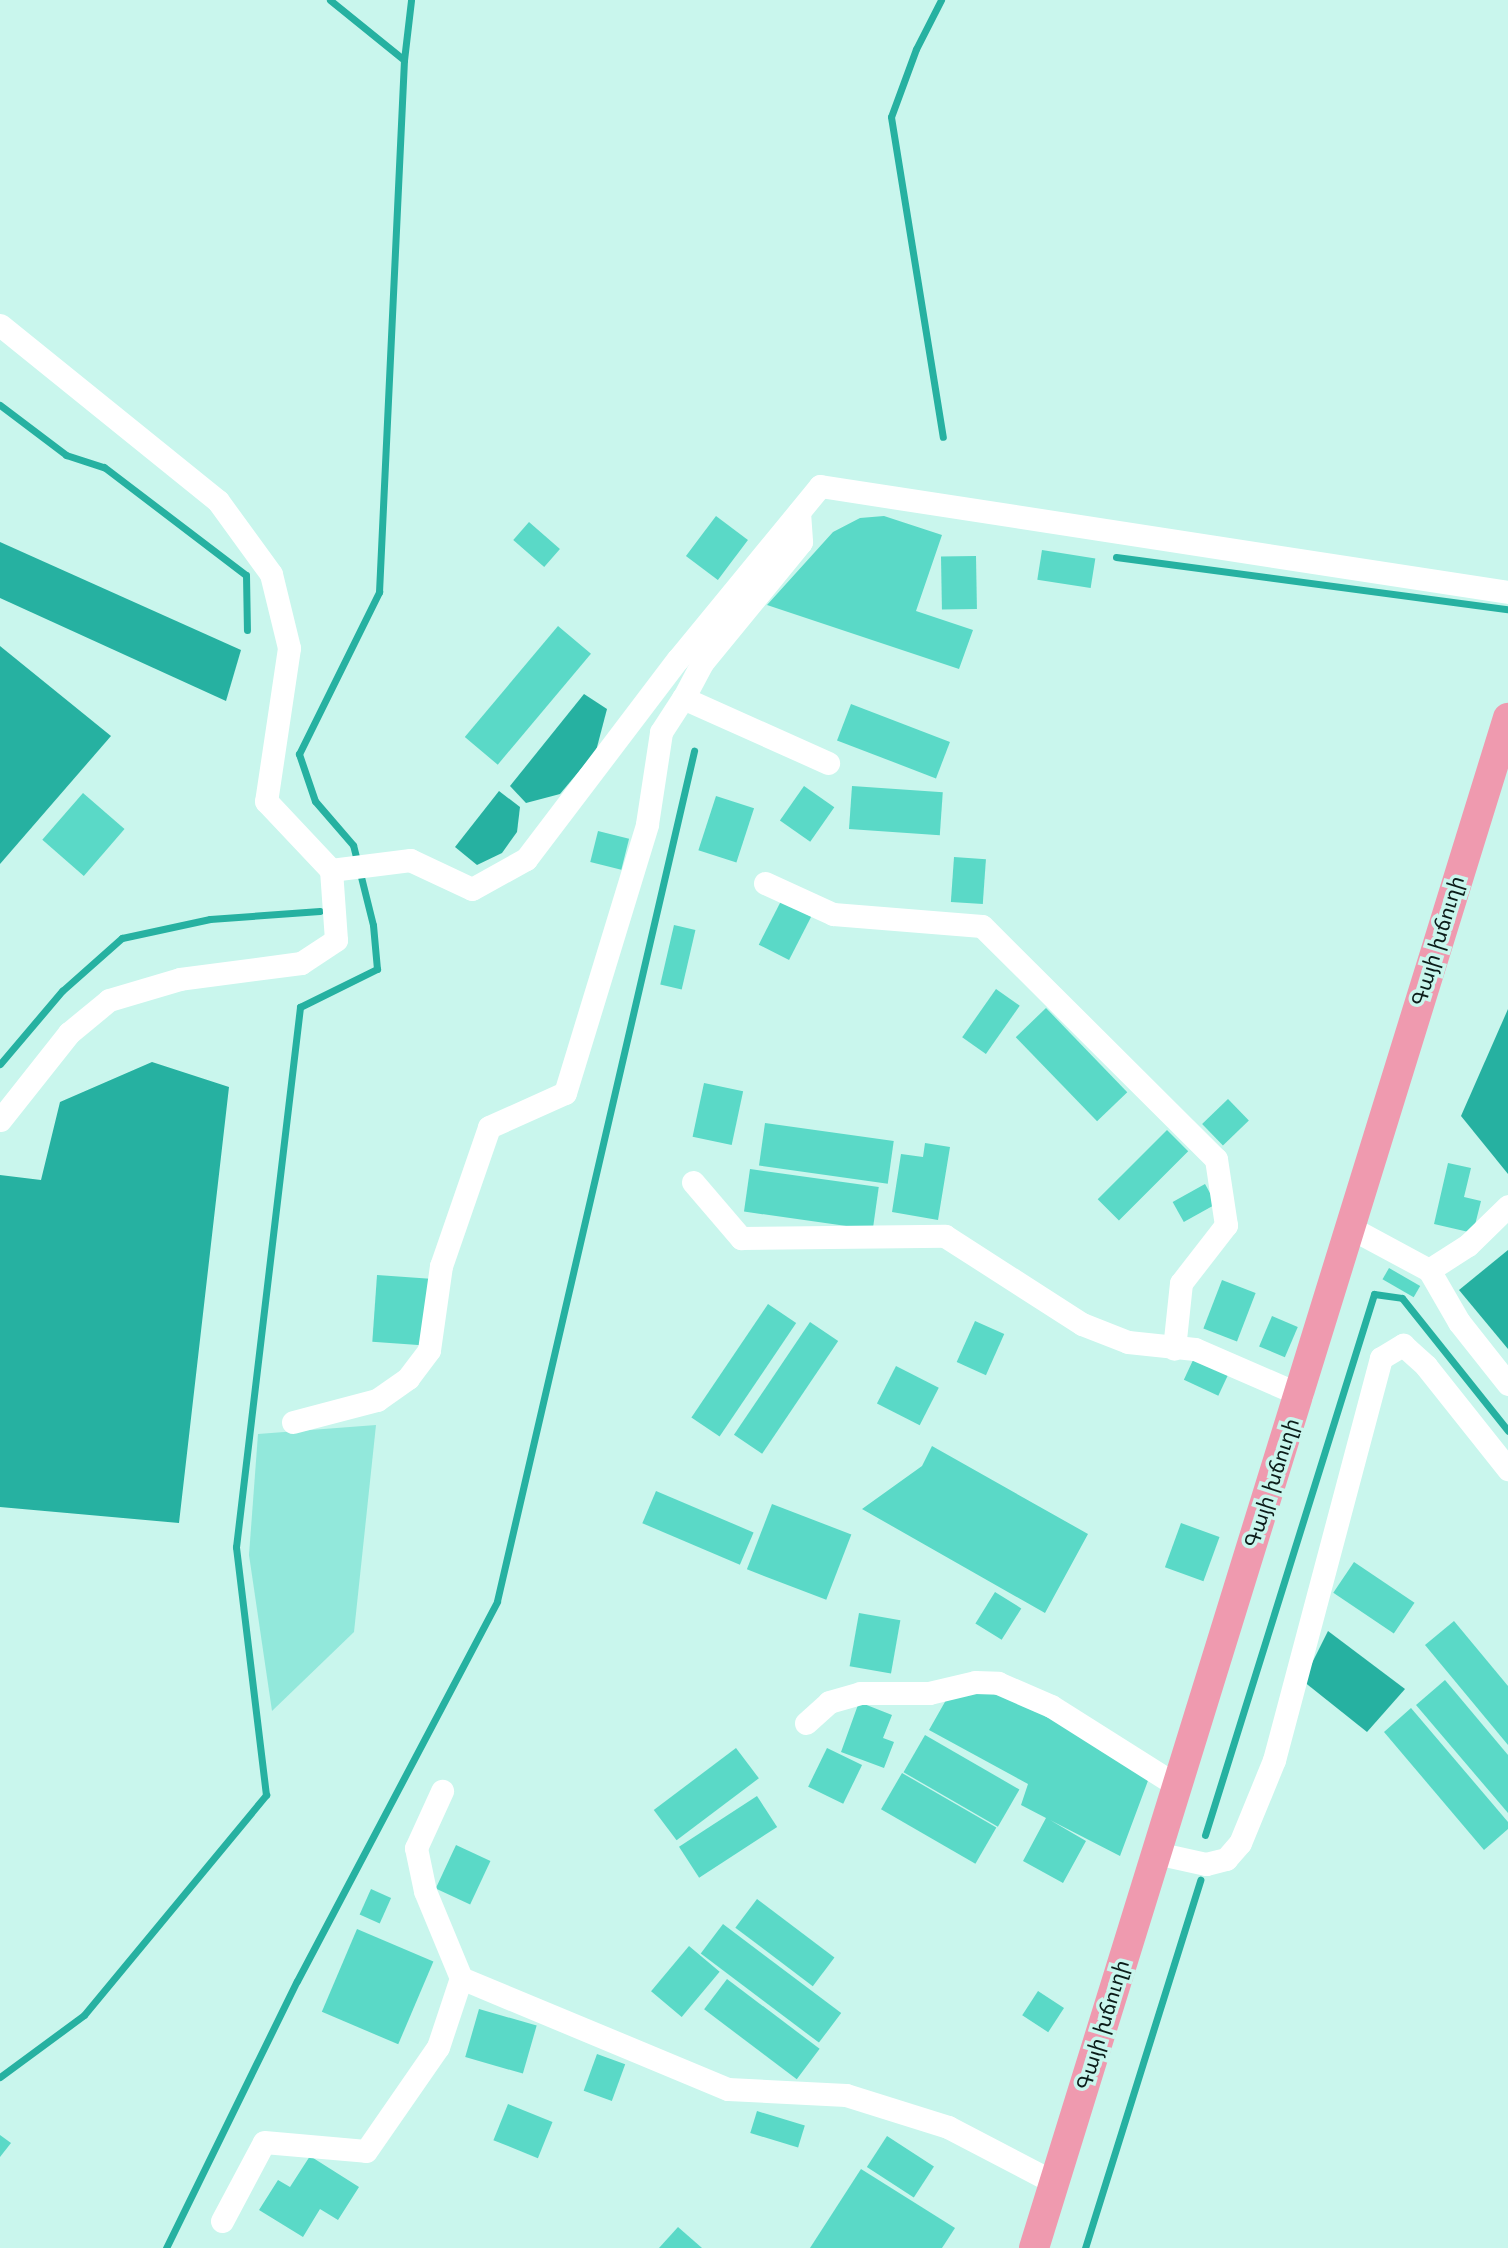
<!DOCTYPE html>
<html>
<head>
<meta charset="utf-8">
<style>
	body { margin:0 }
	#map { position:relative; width:1508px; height:2248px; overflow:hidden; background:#c9f6ed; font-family:"Space Grotesk","Noto Sans Armenian",sans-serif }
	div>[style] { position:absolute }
	.green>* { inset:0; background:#92e8db }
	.water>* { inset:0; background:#26b1a1 }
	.stream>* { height:7px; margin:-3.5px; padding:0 3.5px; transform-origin:3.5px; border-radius:3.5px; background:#26b1a1 }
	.building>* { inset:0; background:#5ad9c7; transform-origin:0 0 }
	.minor>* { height:23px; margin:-11.5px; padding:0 11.5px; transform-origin:11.5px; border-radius:11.5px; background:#fff }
	.major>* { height:30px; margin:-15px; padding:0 15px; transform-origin:15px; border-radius:15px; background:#ef9aaf }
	span { translate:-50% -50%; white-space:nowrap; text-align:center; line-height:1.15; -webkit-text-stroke:7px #c9f6ed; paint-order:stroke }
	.street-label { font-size:21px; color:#0b1c19 }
</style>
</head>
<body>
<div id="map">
	<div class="green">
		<div style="clip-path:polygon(376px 1425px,354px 1632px,272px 1711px,249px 1555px,258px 1434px)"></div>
	</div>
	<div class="water">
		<div style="clip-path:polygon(0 542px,241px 650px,226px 701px,0 598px)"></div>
		<div style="clip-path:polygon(0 646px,111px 736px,0 864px)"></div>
		<div style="clip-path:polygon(584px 694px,607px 709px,596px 751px,560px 794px,526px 803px,510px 786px)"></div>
		<div style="clip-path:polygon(499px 791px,520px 807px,517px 832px,502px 853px,477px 865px,455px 847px)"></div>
		<div style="clip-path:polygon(1508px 1009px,1508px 1174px,1461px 1116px)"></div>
		<div style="clip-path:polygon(152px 1062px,229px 1087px,179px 1523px,0 1507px,0 1175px,41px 1180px,60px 1102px)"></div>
		<div style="clip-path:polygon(1508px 1250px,1508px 1349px,1459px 1290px)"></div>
		<div style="clip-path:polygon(1328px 1631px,1405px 1689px,1367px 1732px,1303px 1681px)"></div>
	</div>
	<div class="stream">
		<div style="left:330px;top:0;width:95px;rotate:39deg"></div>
		<div style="left:941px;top:0;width:55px;rotate:117deg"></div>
		<div style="left:916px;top:49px;width:72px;rotate:110.2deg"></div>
		<div style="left:891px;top:117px;width:324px;rotate:80.8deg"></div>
		<div style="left:0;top:405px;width:83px;rotate:37.1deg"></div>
		<div style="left:66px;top:455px;width:40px;rotate:18deg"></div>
		<div style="left:104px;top:467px;width:178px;rotate:37.3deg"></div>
		<div style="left:246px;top:575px;width:55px;rotate:89deg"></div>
		<div style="left:1116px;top:557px;width:395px;rotate:7.6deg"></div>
		<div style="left:0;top:1064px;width:96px;rotate:-49.7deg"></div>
		<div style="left:62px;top:991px;width:80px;rotate:-41.5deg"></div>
		<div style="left:122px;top:938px;width:90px;rotate:-12.2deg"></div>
		<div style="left:210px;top:919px;width:110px;rotate:-4.2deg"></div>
		<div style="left:1205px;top:1835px;width:567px;rotate:-72.65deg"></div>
		<div style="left:1374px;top:1294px;width:28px;rotate:8deg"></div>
		<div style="left:1402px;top:1298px;width:170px;rotate:51.4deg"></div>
		<div style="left:0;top:2077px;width:104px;rotate:-36.4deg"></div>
		<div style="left:84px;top:2015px;width:286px;rotate:-50.4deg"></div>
		<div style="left:266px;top:1795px;width:250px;rotate:-96.9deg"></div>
		<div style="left:236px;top:1547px;width:544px;rotate:-83.24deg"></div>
		<div style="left:300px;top:1007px;width:86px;rotate:-26.3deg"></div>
		<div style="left:377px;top:969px;width:44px;rotate:-95.2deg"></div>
		<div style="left:373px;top:925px;width:82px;rotate:-104deg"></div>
		<div style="left:353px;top:845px;width:58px;rotate:-130.8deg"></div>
		<div style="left:315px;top:801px;width:50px;rotate:-108.8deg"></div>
		<div style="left:299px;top:754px;width:181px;rotate:-63.7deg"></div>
		<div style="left:379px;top:592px;width:533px;rotate:-87.31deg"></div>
		<div style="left:404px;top:60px;width:60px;rotate:-83.3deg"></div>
		<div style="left:166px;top:2248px;width:297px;rotate:-63.9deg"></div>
		<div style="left:297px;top:1981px;width:429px;rotate:-62.2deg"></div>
		<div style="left:497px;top:1601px;width:873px;rotate:-76.95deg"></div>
		<div style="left:1085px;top:2248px;width:386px;rotate:-72.6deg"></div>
	</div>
	<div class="building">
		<div style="left:716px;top:516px;width:40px;height:50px;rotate:37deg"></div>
		<div style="clip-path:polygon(884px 516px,942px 535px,916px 611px,973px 630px,959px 669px,767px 605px,833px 532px,860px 518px)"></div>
		<div style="left:529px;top:522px;width:41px;height:24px;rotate:41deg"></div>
		<div style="left:1042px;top:550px;width:54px;height:30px;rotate:9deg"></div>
		<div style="left:976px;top:556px;width:53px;height:35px;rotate:89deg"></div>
		<div style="left:558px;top:626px;width:43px;height:145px;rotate:40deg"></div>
		<div style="left:851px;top:704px;width:106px;height:39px;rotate:21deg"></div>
		<div style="left:804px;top:786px;width:37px;height:42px;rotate:35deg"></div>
		<div style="left:852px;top:786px;width:91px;height:43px;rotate:4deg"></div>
		<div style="left:83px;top:793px;width:55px;height:62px;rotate:41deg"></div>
		<div style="left:716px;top:796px;width:40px;height:57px;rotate:18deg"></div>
		<div style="left:598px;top:831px;width:32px;height:32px;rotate:14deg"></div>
		<div style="left:954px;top:857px;width:32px;height:45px;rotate:4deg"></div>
		<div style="left:781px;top:901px;width:34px;height:49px;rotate:27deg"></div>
		<div style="left:674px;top:925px;width:22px;height:61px;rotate:13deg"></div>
		<div style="left:996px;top:989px;width:29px;height:59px;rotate:35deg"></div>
		<div style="left:1046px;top:1008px;width:117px;height:42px;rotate:46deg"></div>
		<div style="left:704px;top:1083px;width:40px;height:55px;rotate:12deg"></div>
		<div style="left:1228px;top:1099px;width:30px;height:36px;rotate:46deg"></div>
		<div style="left:765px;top:1123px;width:130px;height:43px;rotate:8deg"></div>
		<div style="left:1167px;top:1130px;width:30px;height:98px;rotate:45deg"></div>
		<div style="clip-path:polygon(925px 1143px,950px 1147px,938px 1220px,892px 1212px,901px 1154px,923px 1157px)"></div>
		<div style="clip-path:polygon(1448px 1163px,1471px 1168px,1464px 1197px,1481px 1201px,1473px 1233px,1434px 1224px)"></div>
		<div style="left:750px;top:1169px;width:130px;height:43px;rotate:8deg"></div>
		<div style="left:1205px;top:1184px;width:23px;height:37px;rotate:61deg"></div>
		<div style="left:1389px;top:1268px;width:36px;height:13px;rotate:30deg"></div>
		<div style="left:377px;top:1275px;width:53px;height:67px;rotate:4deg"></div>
		<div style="left:1222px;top:1280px;width:36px;height:52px;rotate:21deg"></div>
		<div style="left:768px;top:1304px;width:34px;height:137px;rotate:34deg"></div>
		<div style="left:1272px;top:1316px;width:28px;height:33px;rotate:23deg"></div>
		<div style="left:975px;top:1321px;width:32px;height:45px;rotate:24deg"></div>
		<div style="left:810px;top:1322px;width:34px;height:136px;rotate:34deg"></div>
		<div style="left:1194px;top:1358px;width:38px;height:24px;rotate:25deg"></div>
		<div style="left:896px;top:1366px;width:48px;height:42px;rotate:27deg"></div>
		<div style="clip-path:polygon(932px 1446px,1088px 1534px,1045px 1613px,862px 1509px,922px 1466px)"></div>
		<div style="left:656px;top:1491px;width:106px;height:35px;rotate:23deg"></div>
		<div style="left:772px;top:1504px;width:85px;height:70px;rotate:21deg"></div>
		<div style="left:1181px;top:1523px;width:41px;height:47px;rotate:20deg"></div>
		<div style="left:1354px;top:1562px;width:73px;height:37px;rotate:34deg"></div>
		<div style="left:995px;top:1592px;width:31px;height:37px;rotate:32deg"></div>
		<div style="left:859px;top:1613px;width:42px;height:54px;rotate:10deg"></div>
		<div style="clip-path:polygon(1454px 1621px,1508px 1686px,1508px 1745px,1425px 1645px)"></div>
		<div style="clip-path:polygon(1445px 1680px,1508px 1755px,1508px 1813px,1416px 1705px)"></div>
		<div style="clip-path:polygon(1005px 1688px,1149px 1778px,1120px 1856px,1050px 1820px,1086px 1841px,1063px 1883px,1023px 1861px,1046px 1818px,1021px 1805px,1028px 1784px,929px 1730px,950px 1693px)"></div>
		<div style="clip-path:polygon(859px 1702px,892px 1715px,883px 1738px,894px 1742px,884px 1768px,841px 1752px)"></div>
		<div style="clip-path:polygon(1411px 1708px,1508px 1822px,1508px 1829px,1484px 1850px,1384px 1732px)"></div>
		<div style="left:925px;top:1735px;width:109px;height:43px;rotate:30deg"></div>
		<div style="left:736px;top:1748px;width:38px;height:103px;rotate:53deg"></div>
		<div style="left:827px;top:1748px;width:39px;height:43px;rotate:26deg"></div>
		<div style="left:902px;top:1773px;width:109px;height:42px;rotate:30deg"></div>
		<div style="left:757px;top:1796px;width:37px;height:93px;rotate:57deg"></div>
		<div style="left:456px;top:1845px;width:38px;height:48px;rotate:25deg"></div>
		<div style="left:371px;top:1889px;width:22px;height:28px;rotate:24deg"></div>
		<div style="left:757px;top:1899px;width:97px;height:36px;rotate:37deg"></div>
		<div style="left:723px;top:1924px;width:148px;height:37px;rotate:37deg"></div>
		<div style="left:357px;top:1929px;width:83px;height:90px;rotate:23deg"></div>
		<div style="left:689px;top:1946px;width:40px;height:59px;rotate:40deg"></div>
		<div style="left:727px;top:1979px;width:116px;height:38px;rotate:37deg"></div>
		<div style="left:1038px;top:1991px;width:31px;height:29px;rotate:33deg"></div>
		<div style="left:479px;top:2009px;width:60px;height:50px;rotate:16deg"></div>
		<div style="left:597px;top:2054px;width:30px;height:39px;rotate:20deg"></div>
		<div style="left:508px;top:2104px;width:48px;height:39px;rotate:22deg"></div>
		<div style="left:757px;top:2111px;width:50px;height:23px;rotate:17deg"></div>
		<div style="clip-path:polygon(0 2135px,11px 2143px,0 2157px)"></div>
		<div style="left:887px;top:2136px;width:56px;height:37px;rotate:33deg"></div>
		<div style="clip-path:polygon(310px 2156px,359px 2187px,338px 2220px,320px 2209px,303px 2237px,259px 2210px,278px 2180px,290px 2187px)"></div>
		<div style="clip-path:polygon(861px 2169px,955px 2228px,942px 2248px,810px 2248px)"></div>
		<div style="clip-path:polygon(678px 2227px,702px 2248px,659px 2248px)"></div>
	</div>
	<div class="minor">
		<div style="left:0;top:325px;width:280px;rotate:38.9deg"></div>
		<div style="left:218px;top:501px;width:90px;rotate:54deg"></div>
		<div style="left:271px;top:574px;width:76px;rotate:76.3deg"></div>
		<div style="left:289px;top:648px;width:155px;rotate:98.5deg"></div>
		<div style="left:266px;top:801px;width:95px;rotate:46.7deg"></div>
		<div style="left:331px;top:870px;width:70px;rotate:85.9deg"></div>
		<div style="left:336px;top:940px;width:42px;rotate:146.7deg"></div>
		<div style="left:301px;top:963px;width:122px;rotate:172.5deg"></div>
		<div style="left:180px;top:979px;width:74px;rotate:163.5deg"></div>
		<div style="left:109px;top:1000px;width:52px;rotate:140.5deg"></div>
		<div style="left:69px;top:1033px;width:111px;rotate:128.4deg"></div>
		<div style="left:799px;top:512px;width:30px;rotate:86deg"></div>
		<div style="left:801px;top:542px;width:156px;rotate:129.3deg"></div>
		<div style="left:702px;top:663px;width:40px;rotate:118deg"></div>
		<div style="left:683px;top:698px;width:159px;rotate:24.1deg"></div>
		<div style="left:331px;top:870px;width:80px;rotate:-7.2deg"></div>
		<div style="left:410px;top:860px;width:68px;rotate:25.1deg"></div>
		<div style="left:472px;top:889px;width:62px;rotate:-29.1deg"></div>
		<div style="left:526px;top:859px;width:251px;rotate:-52.8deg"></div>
		<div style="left:678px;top:659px;width:224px;rotate:-50.6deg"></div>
		<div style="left:820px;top:486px;width:696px;rotate:8.76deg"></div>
		<div style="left:765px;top:883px;width:75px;rotate:24.5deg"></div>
		<div style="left:833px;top:914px;width:149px;rotate:4.6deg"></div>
		<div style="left:982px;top:926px;width:330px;rotate:44.9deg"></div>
		<div style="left:1216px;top:1159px;width:67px;rotate:81.4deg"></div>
		<div style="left:1226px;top:1225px;width:73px;rotate:127.8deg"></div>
		<div style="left:1181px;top:1283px;width:66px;rotate:96.1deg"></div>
		<div style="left:693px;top:1182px;width:74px;rotate:49.4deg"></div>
		<div style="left:741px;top:1238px;width:204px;rotate:-0.6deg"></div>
		<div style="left:945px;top:1236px;width:163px;rotate:32.7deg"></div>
		<div style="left:1082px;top:1324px;width:49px;rotate:21.4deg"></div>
		<div style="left:1128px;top:1342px;width:67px;rotate:6deg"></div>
		<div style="left:1195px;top:1349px;width:116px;rotate:23.5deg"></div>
		<div style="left:1349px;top:1227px;width:91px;rotate:28.3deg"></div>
		<div style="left:1429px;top:1270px;width:60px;rotate:60deg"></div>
		<div style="left:1459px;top:1322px;width:79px;rotate:51.7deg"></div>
		<div style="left:1429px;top:1270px;width:46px;rotate:-32.7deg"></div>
		<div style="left:1468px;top:1245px;width:56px;rotate:-44.3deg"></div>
		<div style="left:293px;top:1422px;width:87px;rotate:-14.7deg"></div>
		<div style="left:377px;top:1400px;width:38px;rotate:-35deg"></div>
		<div style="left:408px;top:1378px;width:35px;rotate:-53deg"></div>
		<div style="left:429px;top:1350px;width:85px;rotate:-81.9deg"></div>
		<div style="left:441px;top:1266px;width:147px;rotate:-70.9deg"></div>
		<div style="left:489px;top:1127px;width:83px;rotate:-24.1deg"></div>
		<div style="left:565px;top:1093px;width:281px;rotate:-73deg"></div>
		<div style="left:647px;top:824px;width:93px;rotate:-81.3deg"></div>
		<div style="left:661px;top:732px;width:40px;rotate:-57.1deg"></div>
		<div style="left:806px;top:1723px;width:31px;rotate:-42deg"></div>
		<div style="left:829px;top:1702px;width:32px;rotate:-16deg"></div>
		<div style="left:860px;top:1693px;width:69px"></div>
		<div style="left:929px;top:1693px;width:47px;rotate:-13.4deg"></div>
		<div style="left:975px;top:1682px;width:23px;rotate:2deg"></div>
		<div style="left:998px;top:1683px;width:58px;rotate:23.5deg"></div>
		<div style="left:1051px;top:1706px;width:148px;rotate:32.3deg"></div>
		<div style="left:1156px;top:1853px;width:51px;rotate:12.4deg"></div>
		<div style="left:1206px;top:1864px;width:21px;rotate:-14deg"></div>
		<div style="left:1226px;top:1859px;width:21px;rotate:-49deg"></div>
		<div style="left:1240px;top:1843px;width:90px;rotate:-67.7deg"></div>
		<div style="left:1274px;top:1760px;width:416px;rotate:-75.1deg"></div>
		<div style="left:1381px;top:1358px;width:26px;rotate:-31deg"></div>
		<div style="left:1403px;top:1345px;width:31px;rotate:42deg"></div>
		<div style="left:1426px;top:1366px;width:132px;rotate:51.5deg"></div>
		<div style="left:461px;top:1978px;width:289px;rotate:22.6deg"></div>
		<div style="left:728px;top:2089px;width:118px;rotate:2.9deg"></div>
		<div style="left:846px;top:2095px;width:107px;rotate:17.4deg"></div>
		<div style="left:948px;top:2127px;width:121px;rotate:27.6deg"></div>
		<div style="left:222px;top:2221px;width:89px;rotate:-62deg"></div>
		<div style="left:264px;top:2142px;width:102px;rotate:5deg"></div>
		<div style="left:366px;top:2151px;width:126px;rotate:-55.3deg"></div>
		<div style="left:438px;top:2047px;width:73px;rotate:-71.6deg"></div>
		<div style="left:461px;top:1978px;width:94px;rotate:-112.5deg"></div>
		<div style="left:425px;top:1891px;width:44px;rotate:-101.8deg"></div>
		<div style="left:416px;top:1848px;width:63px;rotate:-65.5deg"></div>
	</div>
	<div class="major">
		<div style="left:1034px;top:2248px;width:1602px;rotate:-72.79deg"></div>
	</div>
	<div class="street-label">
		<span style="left:1438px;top:941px;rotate:-73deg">Գայի խճուղի</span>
		<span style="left:1272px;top:1483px;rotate:-72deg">Գայի խճուղի</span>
		<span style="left:1103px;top:2025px;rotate:-73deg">Գայի խճուղի</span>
	</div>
</div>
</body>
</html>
